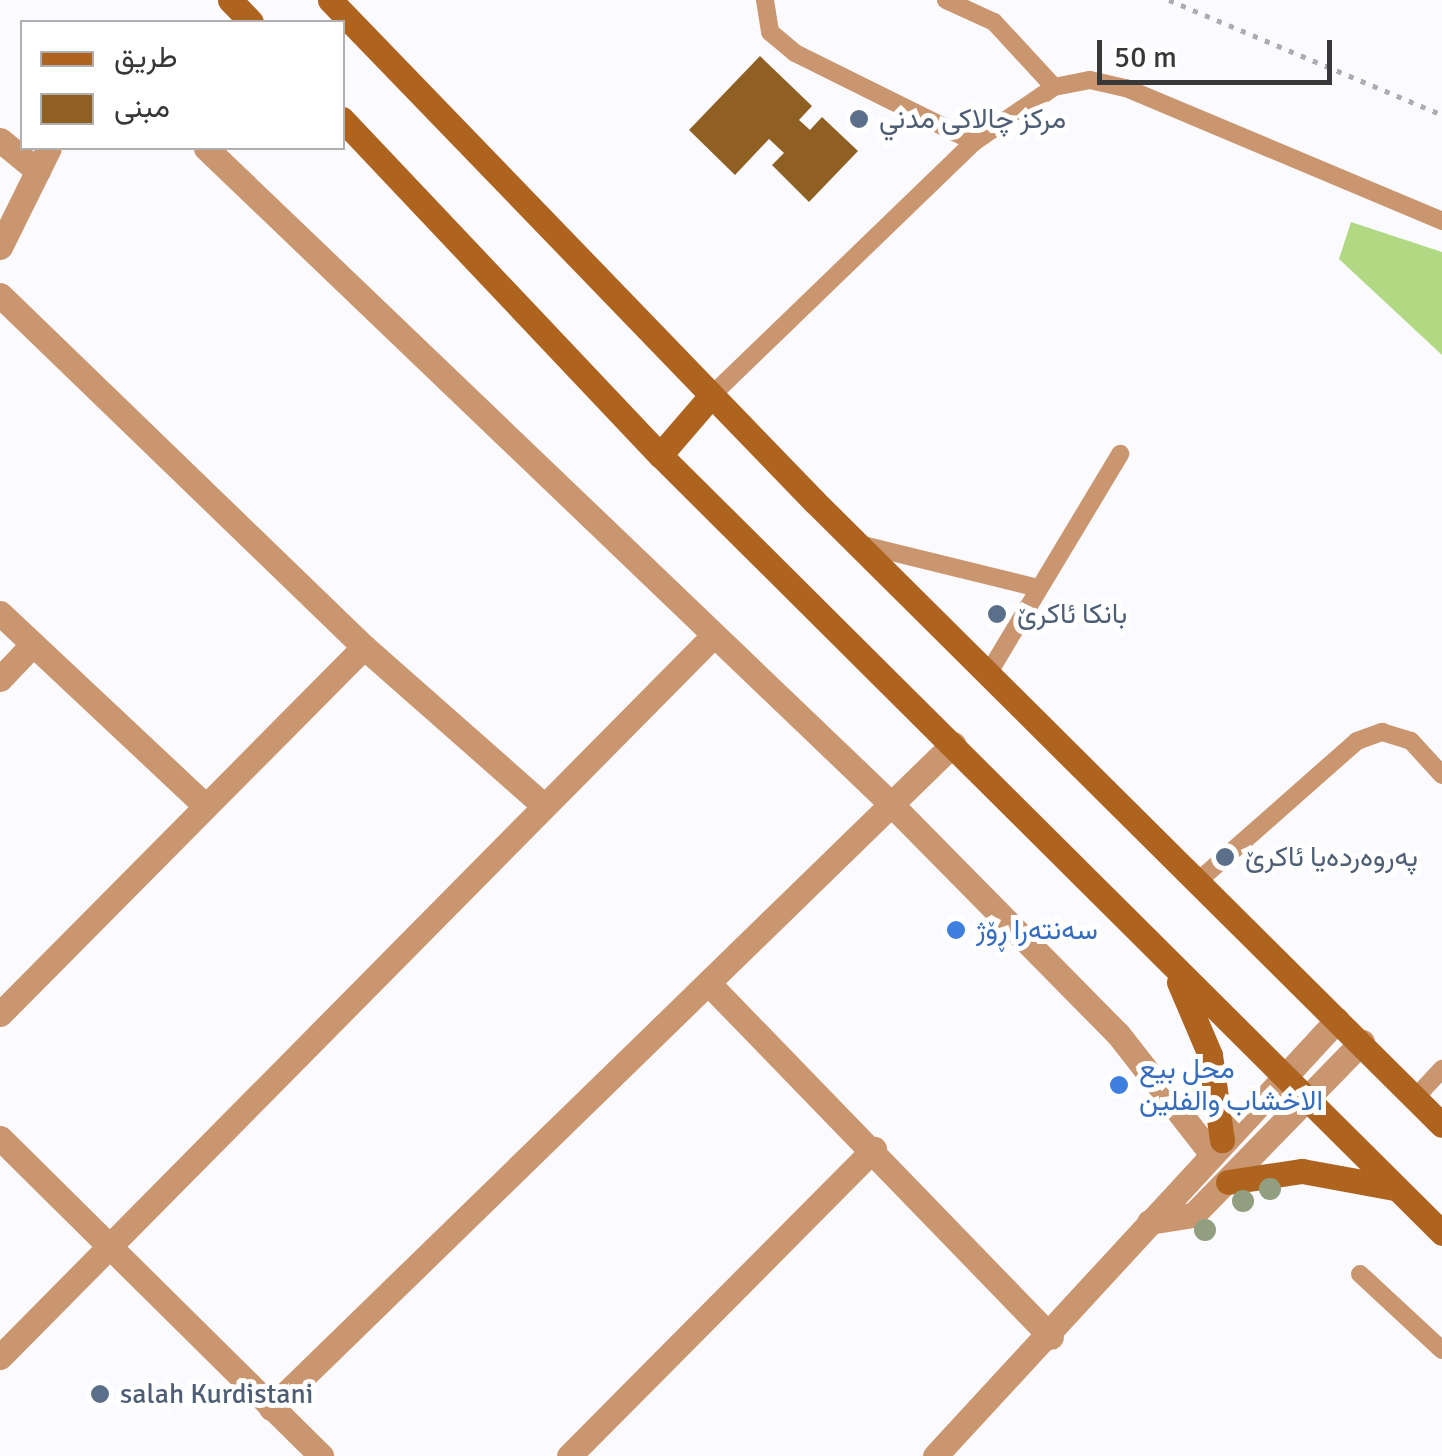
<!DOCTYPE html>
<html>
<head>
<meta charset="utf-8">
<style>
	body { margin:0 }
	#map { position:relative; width:1442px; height:1456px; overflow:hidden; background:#fbfafe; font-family:Signika,Vazirmatn,sans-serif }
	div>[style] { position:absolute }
	.green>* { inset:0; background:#b1d983 }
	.building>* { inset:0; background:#906023 }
	.path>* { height:5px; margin-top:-2.5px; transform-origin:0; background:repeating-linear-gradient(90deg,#adacaf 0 5px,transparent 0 13px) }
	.service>* { height:18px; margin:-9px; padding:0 9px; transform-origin:9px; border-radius:9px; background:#ca966f }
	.minor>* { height:25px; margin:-12.5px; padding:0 12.5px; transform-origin:12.5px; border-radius:12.5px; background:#ca966f }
	.secondary>* { height:25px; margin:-12.5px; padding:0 12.5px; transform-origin:12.5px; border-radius:12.5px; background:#ae631f }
	.trees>* { width:22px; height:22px; margin:-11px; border-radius:50%; background:#919f80 }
	.dots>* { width:28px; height:28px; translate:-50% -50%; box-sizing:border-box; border:5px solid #fff; border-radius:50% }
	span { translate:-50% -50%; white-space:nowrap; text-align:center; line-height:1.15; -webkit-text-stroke:10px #fff; paint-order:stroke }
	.service-label { font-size:28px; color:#4e5e75 }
	.left { translate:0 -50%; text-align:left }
	.shop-label { font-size:28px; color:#366cbe }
	.legend { position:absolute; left:20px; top:20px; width:325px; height:130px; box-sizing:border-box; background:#fff; border:2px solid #afafb0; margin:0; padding:12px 18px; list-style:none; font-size:30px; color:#383839 }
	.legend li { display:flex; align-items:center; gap:20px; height:50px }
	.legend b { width:50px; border:2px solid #afafb0 }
	.scale { position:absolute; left:1097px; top:40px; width:235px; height:45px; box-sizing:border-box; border:5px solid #383839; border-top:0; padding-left:12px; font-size:30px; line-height:35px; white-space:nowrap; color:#383839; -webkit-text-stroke:8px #fff; paint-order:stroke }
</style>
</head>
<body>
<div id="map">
	<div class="green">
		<div style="clip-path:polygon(1351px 222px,1442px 252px,1442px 355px,1339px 259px)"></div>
	</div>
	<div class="building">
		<div style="clip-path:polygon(760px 56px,812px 106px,799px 120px,810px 130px,822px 117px,858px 151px,809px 202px,772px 165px,784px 153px,769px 139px,735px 175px,689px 130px)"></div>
	</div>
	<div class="path">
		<div style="left:1169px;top:0;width:296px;rotate:22.8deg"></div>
	</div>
	<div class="service">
		<div style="left:765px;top:0;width:32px;rotate:81deg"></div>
		<div style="left:770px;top:32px;width:33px;rotate:40deg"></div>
		<div style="left:795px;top:53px;width:200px;rotate:26.4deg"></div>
		<div style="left:946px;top:0;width:53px;rotate:24.6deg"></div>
		<div style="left:994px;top:22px;width:88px;rotate:47.3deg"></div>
		<div style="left:711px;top:396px;width:366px;rotate:-44deg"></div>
		<div style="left:974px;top:142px;width:97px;rotate:-34.5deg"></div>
		<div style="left:1054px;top:87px;width:37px;rotate:-11deg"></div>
		<div style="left:1090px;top:80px;width:37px;rotate:13deg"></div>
		<div style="left:1126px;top:88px;width:343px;rotate:22.8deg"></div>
		<div style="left:859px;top:544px;width:180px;rotate:13.8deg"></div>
		<div style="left:988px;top:674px;width:257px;rotate:-59deg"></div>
		<div style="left:1197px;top:882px;width:213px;rotate:-41.4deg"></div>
		<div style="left:1357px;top:741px;width:27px;rotate:-20deg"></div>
		<div style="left:1382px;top:732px;width:30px;rotate:17deg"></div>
		<div style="left:1411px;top:741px;width:46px;rotate:47.6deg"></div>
		<div style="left:1415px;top:1098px;width:40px;rotate:-47deg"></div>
		<div style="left:1360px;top:1274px;width:112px;rotate:42.8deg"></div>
	</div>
	<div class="minor">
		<div style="left:0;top:140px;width:49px;rotate:39.2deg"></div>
		<div style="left:206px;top:148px;width:948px;rotate:43.76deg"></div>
		<div style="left:891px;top:804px;width:323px;rotate:45.4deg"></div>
		<div style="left:1118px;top:1034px;width:151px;rotate:52deg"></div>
		<div style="left:0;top:247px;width:110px;rotate:-63.7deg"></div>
		<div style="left:0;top:295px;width:506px;rotate:44.04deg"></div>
		<div style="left:364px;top:647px;width:236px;rotate:41.4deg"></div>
		<div style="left:0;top:613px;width:277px;rotate:43.2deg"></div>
		<div style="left:0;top:679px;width:48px;rotate:-46.7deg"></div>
		<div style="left:712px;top:987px;width:487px;rotate:45.9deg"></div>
		<div style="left:0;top:1014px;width:517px;rotate:-45.24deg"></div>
		<div style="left:0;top:1138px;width:452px;rotate:44.7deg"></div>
		<div style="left:1149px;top:1222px;width:45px;rotate:-9deg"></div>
		<div style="left:1193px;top:1215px;width:242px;rotate:-45.7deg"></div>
		<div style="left:0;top:1357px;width:1014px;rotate:-45.32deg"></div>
		<div style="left:271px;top:1408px;width:952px;rotate:-44.23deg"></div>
		<div style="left:569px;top:1456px;width:433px;rotate:-45.2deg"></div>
		<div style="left:935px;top:1456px;width:593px;rotate:-47.32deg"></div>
	</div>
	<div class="secondary">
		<div style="left:230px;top:0;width:30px;rotate:46deg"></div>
		<div style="left:330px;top:0;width:697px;rotate:45.99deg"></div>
		<div style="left:814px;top:501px;width:885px;rotate:44.82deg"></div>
		<div style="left:342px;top:119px;width:463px;rotate:46.6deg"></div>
		<div style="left:660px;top:455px;width:1103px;rotate:44.85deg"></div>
		<div style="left:660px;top:455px;width:78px;rotate:-49.2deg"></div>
		<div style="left:1179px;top:982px;width:79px;rotate:67deg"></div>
		<div style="left:1210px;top:1055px;width:86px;rotate:82deg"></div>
		<div style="left:1228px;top:1182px;width:75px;rotate:-8.5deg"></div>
		<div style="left:1302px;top:1171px;width:95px;rotate:10.4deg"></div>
	</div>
	<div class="trees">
		<div style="left:1270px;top:1189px"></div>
		<div style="left:1243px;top:1201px"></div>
		<div style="left:1205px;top:1230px"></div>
	</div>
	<div class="dots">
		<div style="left:859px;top:119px;background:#5c6f8a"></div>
		<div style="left:997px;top:614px;background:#5c6f8a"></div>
		<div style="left:1225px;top:857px;background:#5c6f8a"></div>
		<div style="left:956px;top:930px;background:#3f7fe0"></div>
		<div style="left:1119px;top:1085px;background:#3f7fe0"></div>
		<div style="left:100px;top:1394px;background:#5c6f8a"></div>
	</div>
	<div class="service-label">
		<span class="left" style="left:879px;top:119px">مركز چالاکى مدني</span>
		<span class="left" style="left:1017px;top:614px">بانکا ئاکرێ</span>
		<span class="left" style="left:1245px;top:857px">پەروەردەیا ئاكرێ</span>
		<span class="left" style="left:120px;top:1394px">salah Kurdistani</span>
	</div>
	<div class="shop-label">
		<span class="left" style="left:976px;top:930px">سەنتەرا ڕۆژ</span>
		<span class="left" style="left:1139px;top:1085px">محل بيع<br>الاخشاب والفلين</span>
	</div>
	<ul class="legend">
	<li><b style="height:12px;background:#ae631f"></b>طريق</li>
	<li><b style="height:28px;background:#906023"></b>مبنى</li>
	</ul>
	<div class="scale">50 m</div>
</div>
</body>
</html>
